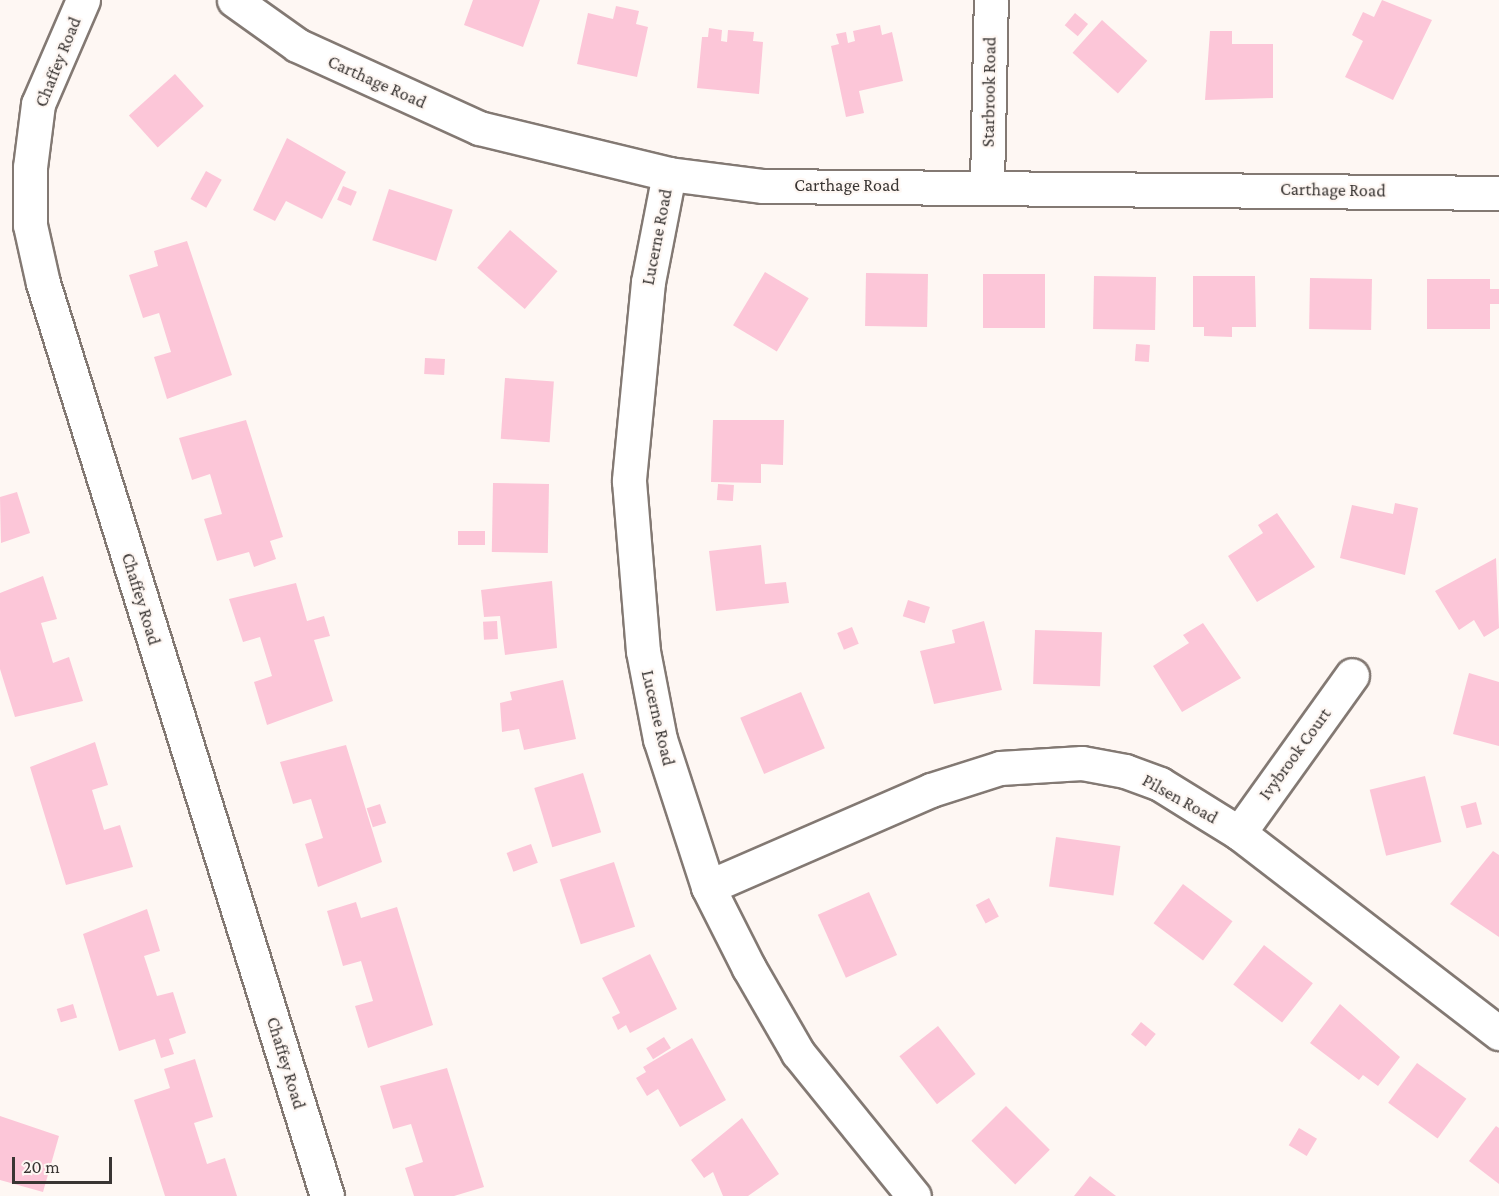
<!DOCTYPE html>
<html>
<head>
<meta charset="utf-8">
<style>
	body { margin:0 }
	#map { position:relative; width:1499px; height:1196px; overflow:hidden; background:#fef7f3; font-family:"Crimson Pro",serif }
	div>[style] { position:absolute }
	.building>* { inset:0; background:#fcc6d8; transform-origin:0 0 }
	.roads { filter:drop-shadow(2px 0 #837973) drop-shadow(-2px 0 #837973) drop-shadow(0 2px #837973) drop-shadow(0 -2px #837973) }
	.minor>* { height:33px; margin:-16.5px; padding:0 16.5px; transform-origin:16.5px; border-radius:16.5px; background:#fff }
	span { translate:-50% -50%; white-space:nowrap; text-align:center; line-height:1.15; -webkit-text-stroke:4.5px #fef7f3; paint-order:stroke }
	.street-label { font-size:18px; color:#393533 }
	.scale { position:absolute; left:12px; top:1157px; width:100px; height:27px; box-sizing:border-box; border:3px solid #393533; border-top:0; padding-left:8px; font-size:18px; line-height:21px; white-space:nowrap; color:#393533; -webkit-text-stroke:4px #fef7f3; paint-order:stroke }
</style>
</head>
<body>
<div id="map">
	<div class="building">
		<div style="clip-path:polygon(473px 0,540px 0,523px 47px,464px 25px)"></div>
		<div style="clip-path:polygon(1382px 0,1432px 20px,1393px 100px,1345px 77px,1363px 41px,1352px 35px,1363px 12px,1374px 17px)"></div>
		<div style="clip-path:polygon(616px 6px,639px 11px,636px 24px,648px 27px,637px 77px,577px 64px,588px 13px,613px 19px)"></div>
		<div style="left:1075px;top:13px;width:17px;height:16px;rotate:40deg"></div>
		<div style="left:1102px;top:20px;width:61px;height:44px;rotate:42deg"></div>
		<div style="clip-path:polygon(880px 25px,882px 35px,892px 32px,903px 81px,859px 91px,864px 113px,846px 117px,831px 46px,839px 44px,836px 34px,846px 32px,848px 43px,855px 41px,853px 31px)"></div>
		<div style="clip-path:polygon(709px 28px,722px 30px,721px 41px,727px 42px,728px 30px,754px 32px,753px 41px,763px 42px,759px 94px,697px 88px,702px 37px,708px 37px)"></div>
		<div style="clip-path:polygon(1210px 31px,1232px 31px,1232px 44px,1273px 44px,1273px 98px,1205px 100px)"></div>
		<div style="left:175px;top:74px;width:43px;height:62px;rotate:48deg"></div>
		<div style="clip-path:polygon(287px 138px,346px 172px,322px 219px,286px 201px,275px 221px,253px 210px)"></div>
		<div style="left:206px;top:171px;width:18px;height:32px;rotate:29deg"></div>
		<div style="left:343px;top:186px;width:15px;height:15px;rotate:23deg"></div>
		<div style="left:389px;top:189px;width:67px;height:54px;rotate:18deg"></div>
		<div style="left:510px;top:230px;width:63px;height:50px;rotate:41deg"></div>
		<div style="clip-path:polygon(187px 241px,232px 375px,167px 399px,154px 357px,171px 352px,159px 313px,143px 318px,129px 275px,158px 266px,154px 251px)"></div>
		<div style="left:765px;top:272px;width:51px;height:62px;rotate:31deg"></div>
		<div style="left:866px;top:273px;width:62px;height:53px;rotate:1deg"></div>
		<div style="left:1045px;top:274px;width:54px;height:62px;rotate:90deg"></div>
		<div style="left:1094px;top:276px;width:62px;height:53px;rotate:1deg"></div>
		<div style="clip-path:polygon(1193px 276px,1255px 276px,1256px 327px,1232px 327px,1232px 337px,1204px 336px,1204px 327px,1193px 327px)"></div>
		<div style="left:1310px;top:278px;width:62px;height:51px;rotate:1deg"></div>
		<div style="clip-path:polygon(1427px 279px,1490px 279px,1490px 289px,1499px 289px,1499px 304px,1490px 304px,1490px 329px,1427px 329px)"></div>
		<div style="left:1136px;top:344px;width:14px;height:17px;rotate:4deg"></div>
		<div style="left:425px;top:358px;width:20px;height:16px;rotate:3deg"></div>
		<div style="left:505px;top:378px;width:49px;height:61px;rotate:4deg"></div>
		<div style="clip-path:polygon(246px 420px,283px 537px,270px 541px,276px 559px,254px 567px,249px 552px,217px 561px,204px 519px,222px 514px,210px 474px,192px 480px,179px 438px)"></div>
		<div style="clip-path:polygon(713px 420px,784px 420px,783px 465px,761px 464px,761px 483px,711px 482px)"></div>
		<div style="left:549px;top:484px;width:69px;height:56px;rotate:91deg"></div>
		<div style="left:718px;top:484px;width:16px;height:16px;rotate:4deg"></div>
		<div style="clip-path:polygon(17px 492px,30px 533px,1px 543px,0 497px)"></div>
		<div style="clip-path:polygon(1395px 503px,1418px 508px,1405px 575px,1340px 558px,1352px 505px,1393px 514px)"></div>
		<div style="clip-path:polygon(1277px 513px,1315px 567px,1257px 602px,1228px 556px,1263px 533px,1258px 525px)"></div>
		<div style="left:485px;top:531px;width:14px;height:27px;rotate:90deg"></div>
		<div style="clip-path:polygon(761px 545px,765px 584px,786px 582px,789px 603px,716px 611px,709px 551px)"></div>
		<div style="clip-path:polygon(1496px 558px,1499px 628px,1484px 637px,1474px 620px,1459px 630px,1435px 591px)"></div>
		<div style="clip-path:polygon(43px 576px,57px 619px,41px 623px,53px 663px,69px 657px,83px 701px,15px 717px,0 669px,0 593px)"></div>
		<div style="clip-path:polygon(552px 581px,557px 648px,505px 655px,500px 616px,484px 617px,481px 590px)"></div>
		<div style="clip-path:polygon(296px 583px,307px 621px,324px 616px,330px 636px,314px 640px,333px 701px,267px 725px,254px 682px,272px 676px,260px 637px,243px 642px,229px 599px)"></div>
		<div style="left:908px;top:600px;width:23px;height:17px;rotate:18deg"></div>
		<div style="left:497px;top:621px;width:18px;height:14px;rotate:87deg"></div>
		<div style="clip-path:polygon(984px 621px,1002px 690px,934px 704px,920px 651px,955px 643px,952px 630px)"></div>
		<div style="clip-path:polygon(1203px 623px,1241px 678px,1182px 712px,1153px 666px,1189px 643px,1183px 635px)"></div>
		<div style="left:852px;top:627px;width:18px;height:16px;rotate:68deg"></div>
		<div style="left:1035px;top:630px;width:67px;height:54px;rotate:2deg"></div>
		<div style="clip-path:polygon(1469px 673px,1499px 682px,1499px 746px,1453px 734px)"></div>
		<div style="clip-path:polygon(563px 680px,576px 739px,524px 750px,519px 729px,502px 732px,500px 703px,512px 700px,510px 692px)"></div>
		<div style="left:801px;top:692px;width:61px;height:66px;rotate:67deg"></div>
		<div style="clip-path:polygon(95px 742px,108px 785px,92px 790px,104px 830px,120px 825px,133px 867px,66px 885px,30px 767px)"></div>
		<div style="clip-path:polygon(346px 745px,382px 862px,318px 887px,305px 844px,323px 838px,311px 799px,293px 804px,280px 762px)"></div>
		<div style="left:583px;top:773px;width:62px;height:51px;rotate:73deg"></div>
		<div style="left:1425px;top:776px;width:68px;height:57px;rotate:76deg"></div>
		<div style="left:1476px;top:802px;width:23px;height:16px;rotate:75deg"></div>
		<div style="left:380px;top:804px;width:20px;height:14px;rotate:72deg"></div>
		<div style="left:1056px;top:837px;width:65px;height:50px;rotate:8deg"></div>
		<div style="left:531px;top:844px;width:20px;height:26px;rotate:70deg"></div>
		<div style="clip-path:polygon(1493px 851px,1499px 855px,1499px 937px,1450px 904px)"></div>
		<div style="left:614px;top:862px;width:68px;height:57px;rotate:72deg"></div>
		<div style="left:1183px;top:884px;width:62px;height:49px;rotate:37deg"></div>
		<div style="left:869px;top:892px;width:69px;height:56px;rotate:66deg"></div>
		<div style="left:989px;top:898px;width:21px;height:15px;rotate:62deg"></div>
		<div style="clip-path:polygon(356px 902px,361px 918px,397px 907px,433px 1025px,368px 1048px,355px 1006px,373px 1001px,361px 961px,343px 966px,327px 911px)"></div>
		<div style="clip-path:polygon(147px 909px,160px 951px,144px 956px,157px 996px,173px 992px,186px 1033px,169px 1039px,174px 1054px,161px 1058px,155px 1039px,119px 1051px,83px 934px)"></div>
		<div style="left:1264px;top:945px;width:62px;height:50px;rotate:38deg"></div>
		<div style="clip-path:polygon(650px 954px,677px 1009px,630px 1033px,626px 1025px,618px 1030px,612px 1017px,620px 1013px,602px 978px)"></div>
		<div style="left:73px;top:1004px;width:14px;height:17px;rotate:73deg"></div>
		<div style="clip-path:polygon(1340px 1004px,1400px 1057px,1378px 1086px,1363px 1075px,1359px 1080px,1310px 1043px)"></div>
		<div style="left:1141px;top:1022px;width:19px;height:16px;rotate:39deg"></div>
		<div style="left:938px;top:1026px;width:61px;height:49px;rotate:52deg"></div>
		<div style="left:664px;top:1037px;width:13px;height:21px;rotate:58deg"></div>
		<div style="clip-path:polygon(692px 1038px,726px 1100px,680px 1127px,658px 1089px,647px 1096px,636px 1078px,646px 1072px,643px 1067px)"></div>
		<div style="clip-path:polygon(195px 1059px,213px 1117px,194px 1123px,207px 1164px,225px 1158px,237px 1196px,165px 1196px,134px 1100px,170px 1088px,164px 1069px)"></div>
		<div style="left:1417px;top:1063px;width:61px;height:49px;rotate:36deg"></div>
		<div style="clip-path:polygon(447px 1068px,484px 1187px,454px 1196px,414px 1196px,405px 1168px,423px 1162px,411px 1124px,393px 1129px,380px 1086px)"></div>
		<div style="left:1006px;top:1106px;width:62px;height:49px;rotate:45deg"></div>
		<div style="clip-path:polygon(0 1116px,59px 1136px,43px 1192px,0 1180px)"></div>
		<div style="clip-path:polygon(742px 1118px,779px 1174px,748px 1196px,723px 1196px,713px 1172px,704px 1178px,691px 1160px)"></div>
		<div style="clip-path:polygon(1496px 1126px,1499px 1128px,1499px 1184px,1469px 1161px)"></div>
		<div style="left:1299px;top:1128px;width:21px;height:20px;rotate:31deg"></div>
		<div style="clip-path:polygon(1090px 1176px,1116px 1196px,1074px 1196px)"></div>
	</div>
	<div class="roads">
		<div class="minor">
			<div style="left:83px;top:0;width:113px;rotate:113.4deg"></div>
			<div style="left:38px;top:104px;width:64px;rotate:97.2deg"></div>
			<div style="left:30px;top:167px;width:58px;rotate:90deg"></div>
			<div style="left:30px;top:225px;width:59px;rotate:77.4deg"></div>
			<div style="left:43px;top:283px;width:956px;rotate:72.72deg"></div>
			<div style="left:234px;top:0;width:77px;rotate:35.5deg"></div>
			<div style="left:297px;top:45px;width:200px;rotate:24.5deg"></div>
			<div style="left:479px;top:128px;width:195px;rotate:13.6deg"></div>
			<div style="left:669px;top:174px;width:95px;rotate:7.3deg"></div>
			<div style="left:763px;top:186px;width:736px;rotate:0.54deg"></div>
			<div style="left:669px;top:174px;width:110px;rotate:101deg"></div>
			<div style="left:648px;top:282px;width:200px;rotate:95.5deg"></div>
			<div style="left:629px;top:481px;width:171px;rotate:85.3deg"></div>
			<div style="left:643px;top:651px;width:90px;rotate:79.1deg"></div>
			<div style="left:660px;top:739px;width:156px;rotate:72deg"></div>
			<div style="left:708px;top:887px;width:91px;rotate:63.2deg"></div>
			<div style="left:749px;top:968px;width:98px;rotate:60deg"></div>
			<div style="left:798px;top:1053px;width:184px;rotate:51deg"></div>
			<div style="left:987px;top:184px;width:184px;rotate:-88.8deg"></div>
			<div style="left:1239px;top:833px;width:194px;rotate:-54.4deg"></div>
			<div style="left:708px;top:887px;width:243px;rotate:-23.5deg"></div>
			<div style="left:931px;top:790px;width:72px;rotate:-17.7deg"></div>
			<div style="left:1000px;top:768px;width:82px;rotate:-3.5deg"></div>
			<div style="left:1082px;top:763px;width:44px;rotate:10.5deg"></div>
			<div style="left:1125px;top:771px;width:37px;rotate:20deg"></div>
			<div style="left:1160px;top:784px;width:93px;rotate:31.8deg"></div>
			<div style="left:1239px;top:833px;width:328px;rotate:37.6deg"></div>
		</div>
	</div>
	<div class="street-label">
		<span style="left:58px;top:62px;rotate:-68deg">Chaffey Road</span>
		<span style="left:377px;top:82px;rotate:24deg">Carthage Road</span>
		<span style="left:989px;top:92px;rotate:-89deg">Starbrook Road</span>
		<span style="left:847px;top:185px">Carthage Road</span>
		<span style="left:1333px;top:190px;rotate:1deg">Carthage Road</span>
		<span style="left:657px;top:237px;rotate:-79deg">Lucerne Road</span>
		<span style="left:141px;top:599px;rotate:73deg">Chaffey Road</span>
		<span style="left:658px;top:718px;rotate:77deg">Lucerne Road</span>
		<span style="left:1295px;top:754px;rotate:-54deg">Ivybrook Court</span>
		<span style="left:1180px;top:799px;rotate:29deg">Pilsen Road</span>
		<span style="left:286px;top:1063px;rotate:73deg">Chaffey Road</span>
	</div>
	<div class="scale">20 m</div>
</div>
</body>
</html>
